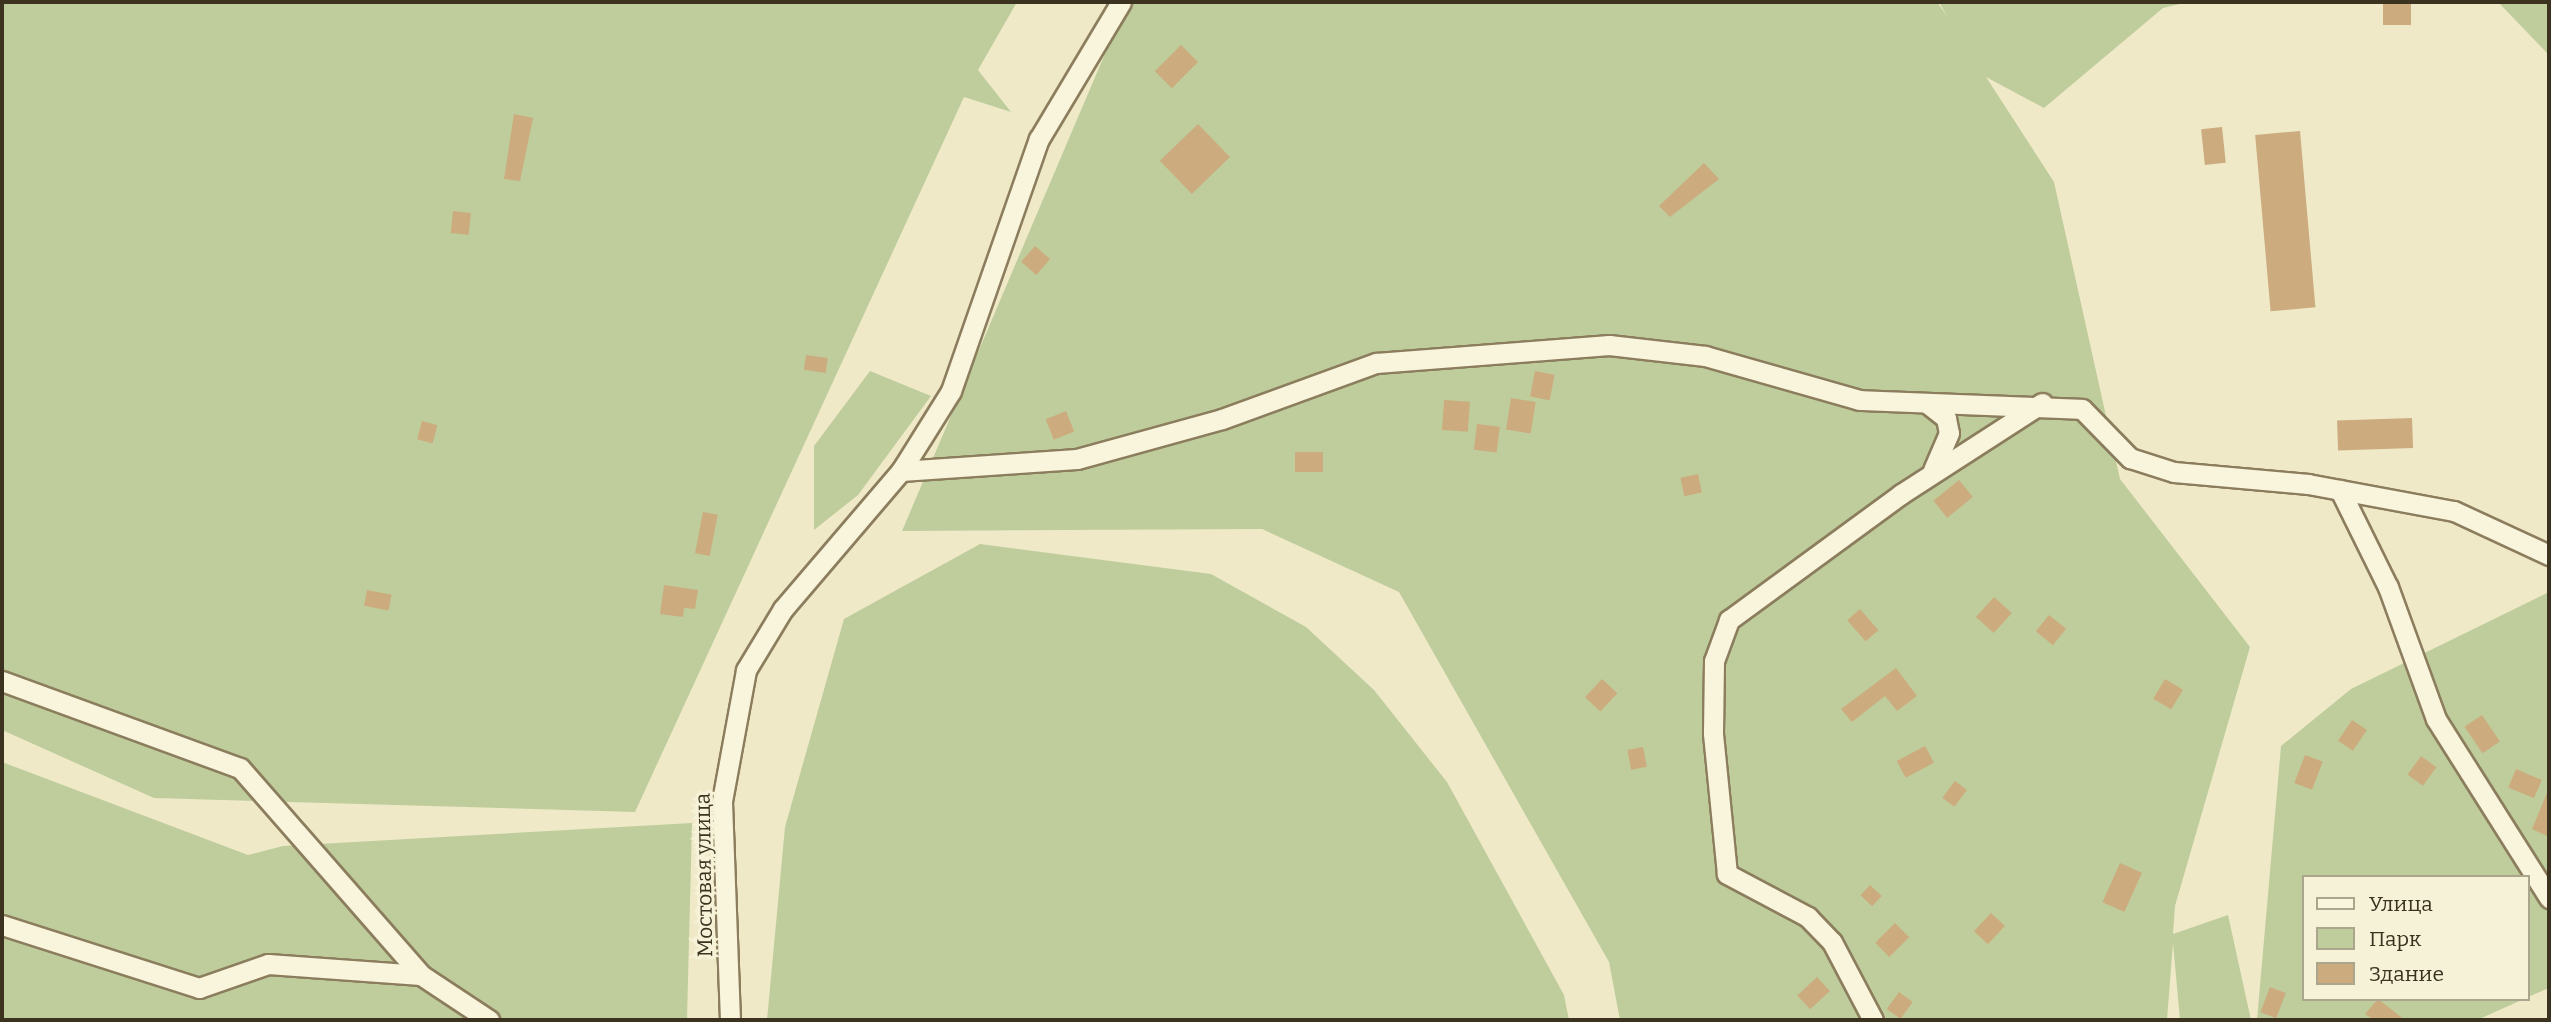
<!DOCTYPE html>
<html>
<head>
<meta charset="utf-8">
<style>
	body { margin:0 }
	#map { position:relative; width:2551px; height:1022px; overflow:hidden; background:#efe9c8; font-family:Bitter,serif }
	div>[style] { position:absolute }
	.green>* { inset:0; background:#bfcd9c }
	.building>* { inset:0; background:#ccac7e; transform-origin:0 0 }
	.roads { filter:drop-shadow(2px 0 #8b7d5d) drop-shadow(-2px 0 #8b7d5d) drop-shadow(0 2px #8b7d5d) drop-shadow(0 -2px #8b7d5d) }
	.minor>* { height:19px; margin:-9.5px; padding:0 9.5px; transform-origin:9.5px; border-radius:9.5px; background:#f9f5dc }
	span { translate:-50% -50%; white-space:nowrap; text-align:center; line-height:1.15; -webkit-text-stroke:6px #f6f2d8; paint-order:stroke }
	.street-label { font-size:21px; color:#3b3220 }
	.frame { position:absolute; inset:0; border:4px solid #3b3220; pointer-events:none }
	.legend { position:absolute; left:2302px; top:875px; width:228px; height:126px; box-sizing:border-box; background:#f6f2d8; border:2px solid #aba58e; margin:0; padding:9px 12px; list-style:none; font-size:21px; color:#3b3220 }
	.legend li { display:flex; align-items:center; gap:14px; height:35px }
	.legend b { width:35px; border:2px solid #aba58e }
</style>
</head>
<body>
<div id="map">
	<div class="green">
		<div style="clip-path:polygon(2px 2px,1017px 2px,978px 70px,1011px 112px,964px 97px,635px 812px,154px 798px,2px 730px)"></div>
		<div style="clip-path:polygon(1127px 2px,1937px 2px,1947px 16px,1939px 2px,2188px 2px,2163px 8px,2044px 108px,1986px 77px,2054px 182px,2120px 479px,2250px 647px,2175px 906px,2173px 934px,2228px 915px,2251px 1020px,2180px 1020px,2173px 943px,2167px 1020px,1620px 1020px,1609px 962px,1399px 592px,1262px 529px,902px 531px)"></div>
		<div style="clip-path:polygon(2498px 2px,2549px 2px,2549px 56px,2546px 52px)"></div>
		<div style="clip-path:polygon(870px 371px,931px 396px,858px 495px,814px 530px,814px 446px)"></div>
		<div style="clip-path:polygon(980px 544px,1211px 574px,1306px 627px,1374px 690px,1447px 782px,1564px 995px,1569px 1020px,767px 1020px,785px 827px,844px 619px)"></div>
		<div style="clip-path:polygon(2549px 592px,2549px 988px,2528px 997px,2528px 877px,2304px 877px,2304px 999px,2524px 999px,2477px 1020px,2257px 1020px,2281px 746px,2351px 689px)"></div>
		<div style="clip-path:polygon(2px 762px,248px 855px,283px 846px,692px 823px,687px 1020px,2px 1020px)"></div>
	</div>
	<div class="building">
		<div style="left:2383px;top:2px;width:28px;height:23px"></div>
		<div style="left:1181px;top:45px;width:24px;height:37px;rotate:45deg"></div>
		<div style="clip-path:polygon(514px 114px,533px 118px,520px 181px,504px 179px)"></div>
		<div style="left:1198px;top:124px;width:46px;height:53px;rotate:46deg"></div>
		<div style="left:2222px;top:127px;width:36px;height:21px;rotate:84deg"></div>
		<div style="left:2300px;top:131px;width:177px;height:45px;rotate:85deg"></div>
		<div style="clip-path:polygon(1704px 163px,1719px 179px,1670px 217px,1659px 206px)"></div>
		<div style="left:453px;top:211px;width:18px;height:22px;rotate:6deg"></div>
		<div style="left:1035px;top:246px;width:20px;height:21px;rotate:41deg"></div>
		<div style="left:806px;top:355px;width:22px;height:15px;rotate:8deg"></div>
		<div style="left:1535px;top:371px;width:20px;height:26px;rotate:11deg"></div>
		<div style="left:1511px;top:398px;width:25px;height:32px;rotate:9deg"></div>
		<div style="left:1444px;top:400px;width:26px;height:30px;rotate:4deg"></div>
		<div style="left:1066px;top:411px;width:22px;height:22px;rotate:68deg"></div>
		<div style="left:2412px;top:418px;width:30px;height:75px;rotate:88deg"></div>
		<div style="left:422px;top:421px;width:16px;height:19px;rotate:15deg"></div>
		<div style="left:1477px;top:424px;width:23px;height:26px;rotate:7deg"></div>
		<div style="left:1295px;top:452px;width:28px;height:20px"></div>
		<div style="left:1698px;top:474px;width:19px;height:18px;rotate:78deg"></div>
		<div style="left:1959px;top:480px;width:22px;height:33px;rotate:51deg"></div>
		<div style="left:703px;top:512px;width:15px;height:42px;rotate:11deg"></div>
		<div style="clip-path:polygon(664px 585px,698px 590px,695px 609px,684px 608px,683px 617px,660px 614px)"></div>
		<div style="left:367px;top:590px;width:25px;height:16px;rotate:11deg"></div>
		<div style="left:1994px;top:597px;width:24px;height:27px;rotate:42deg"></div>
		<div style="left:1860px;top:609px;width:28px;height:17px;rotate:49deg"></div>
		<div style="left:2049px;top:615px;width:22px;height:21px;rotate:39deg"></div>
		<div style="clip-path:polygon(1896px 668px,1917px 696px,1897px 711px,1885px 696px,1852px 722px,1841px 709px)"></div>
		<div style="left:1602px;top:679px;width:21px;height:25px;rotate:43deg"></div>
		<div style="left:2165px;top:679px;width:21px;height:23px;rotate:31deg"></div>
		<div style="left:2482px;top:715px;width:32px;height:21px;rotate:56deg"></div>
		<div style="left:2352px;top:720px;width:18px;height:25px;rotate:34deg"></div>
		<div style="left:1925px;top:746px;width:19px;height:32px;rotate:62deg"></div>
		<div style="left:1643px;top:747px;width:20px;height:16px;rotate:79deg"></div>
		<div style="left:2305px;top:755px;width:19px;height:30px;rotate:21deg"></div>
		<div style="left:2421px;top:756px;width:19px;height:23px;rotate:36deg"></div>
		<div style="left:2516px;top:769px;width:28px;height:20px;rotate:23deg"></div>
		<div style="left:1955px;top:781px;width:15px;height:21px;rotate:37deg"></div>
		<div style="clip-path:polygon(2549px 788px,2549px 837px,2532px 829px)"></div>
		<div style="left:2120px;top:863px;width:24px;height:43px;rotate:24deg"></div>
		<div style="left:1870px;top:885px;width:16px;height:14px;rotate:43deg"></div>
		<div style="left:1991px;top:913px;width:19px;height:25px;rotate:43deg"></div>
		<div style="left:1895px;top:923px;width:20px;height:28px;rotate:45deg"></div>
		<div style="left:1817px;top:977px;width:19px;height:27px;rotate:47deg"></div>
		<div style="left:2270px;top:987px;width:17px;height:27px;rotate:21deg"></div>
		<div style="left:1899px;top:992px;width:17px;height:21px;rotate:36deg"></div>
		<div style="clip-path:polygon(2378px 999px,2405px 1020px,2374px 1020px,2365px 1014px)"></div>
	</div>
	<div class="roads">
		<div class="minor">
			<div style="left:1928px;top:404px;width:23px;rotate:38deg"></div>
			<div style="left:1946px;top:418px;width:15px;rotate:79deg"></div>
			<div style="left:1949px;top:433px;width:40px;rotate:113.4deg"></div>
			<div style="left:901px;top:471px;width:94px;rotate:-58deg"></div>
			<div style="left:951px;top:391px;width:267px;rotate:-70.8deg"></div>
			<div style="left:1039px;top:139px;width:160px;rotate:-59.1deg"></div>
			<div style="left:2340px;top:490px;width:108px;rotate:63.7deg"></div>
			<div style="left:2388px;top:587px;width:140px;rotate:70deg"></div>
			<div style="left:2436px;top:719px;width:212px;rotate:57.7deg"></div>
			<div style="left:2px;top:681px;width:253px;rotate:20.1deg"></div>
			<div style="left:240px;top:768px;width:275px;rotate:48.8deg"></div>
			<div style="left:421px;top:975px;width:82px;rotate:33.5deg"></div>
			<div style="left:2px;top:925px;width:207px;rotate:17.7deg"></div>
			<div style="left:199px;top:988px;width:73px;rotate:-19.2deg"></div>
			<div style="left:268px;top:964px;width:153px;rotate:4.1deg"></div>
			<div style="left:730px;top:1020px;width:219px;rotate:-92.1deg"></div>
			<div style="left:722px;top:801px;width:133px;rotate:-79.6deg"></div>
			<div style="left:746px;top:670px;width:71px;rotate:-58.8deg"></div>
			<div style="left:783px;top:609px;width:182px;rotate:-49.5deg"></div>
			<div style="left:901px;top:471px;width:176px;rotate:-3.9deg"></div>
			<div style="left:1077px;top:459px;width:150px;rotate:-15.4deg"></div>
			<div style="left:1222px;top:419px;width:164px;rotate:-20deg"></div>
			<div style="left:1376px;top:363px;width:234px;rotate:-4.4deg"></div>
			<div style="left:1609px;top:345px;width:97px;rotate:6.5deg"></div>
			<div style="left:1705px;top:356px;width:160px;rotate:15.9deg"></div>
			<div style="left:1859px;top:400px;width:223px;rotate:2.3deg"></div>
			<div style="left:2082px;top:409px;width:69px;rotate:45.6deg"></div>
			<div style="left:2130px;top:458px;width:46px;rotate:17.7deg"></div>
			<div style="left:2174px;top:472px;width:135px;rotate:5.1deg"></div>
			<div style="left:2308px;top:484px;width:148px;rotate:10.5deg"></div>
			<div style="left:2454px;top:511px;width:105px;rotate:24.9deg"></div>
			<div style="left:1873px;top:1020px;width:88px;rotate:-117.7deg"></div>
			<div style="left:1832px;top:942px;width:35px;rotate:-134deg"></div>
			<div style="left:1808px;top:917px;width:92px;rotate:-152deg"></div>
			<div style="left:1727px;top:874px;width:142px;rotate:-95.7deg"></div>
			<div style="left:1713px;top:733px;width:72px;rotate:-89.2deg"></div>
			<div style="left:1714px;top:661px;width:44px;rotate:-69.9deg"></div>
			<div style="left:1729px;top:620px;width:213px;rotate:-36.2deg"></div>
			<div style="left:1901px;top:494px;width:168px;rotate:-32.8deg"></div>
		</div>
	</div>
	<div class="street-label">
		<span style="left:704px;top:875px;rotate:-91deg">Мостовая улица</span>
	</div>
	<div class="frame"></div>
	<ul class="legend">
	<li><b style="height:9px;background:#f9f5dc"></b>Улица</li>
	<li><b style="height:19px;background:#bfcd9c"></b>Парк</li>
	<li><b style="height:19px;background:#ccac7e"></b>Здание</li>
	</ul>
</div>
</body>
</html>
